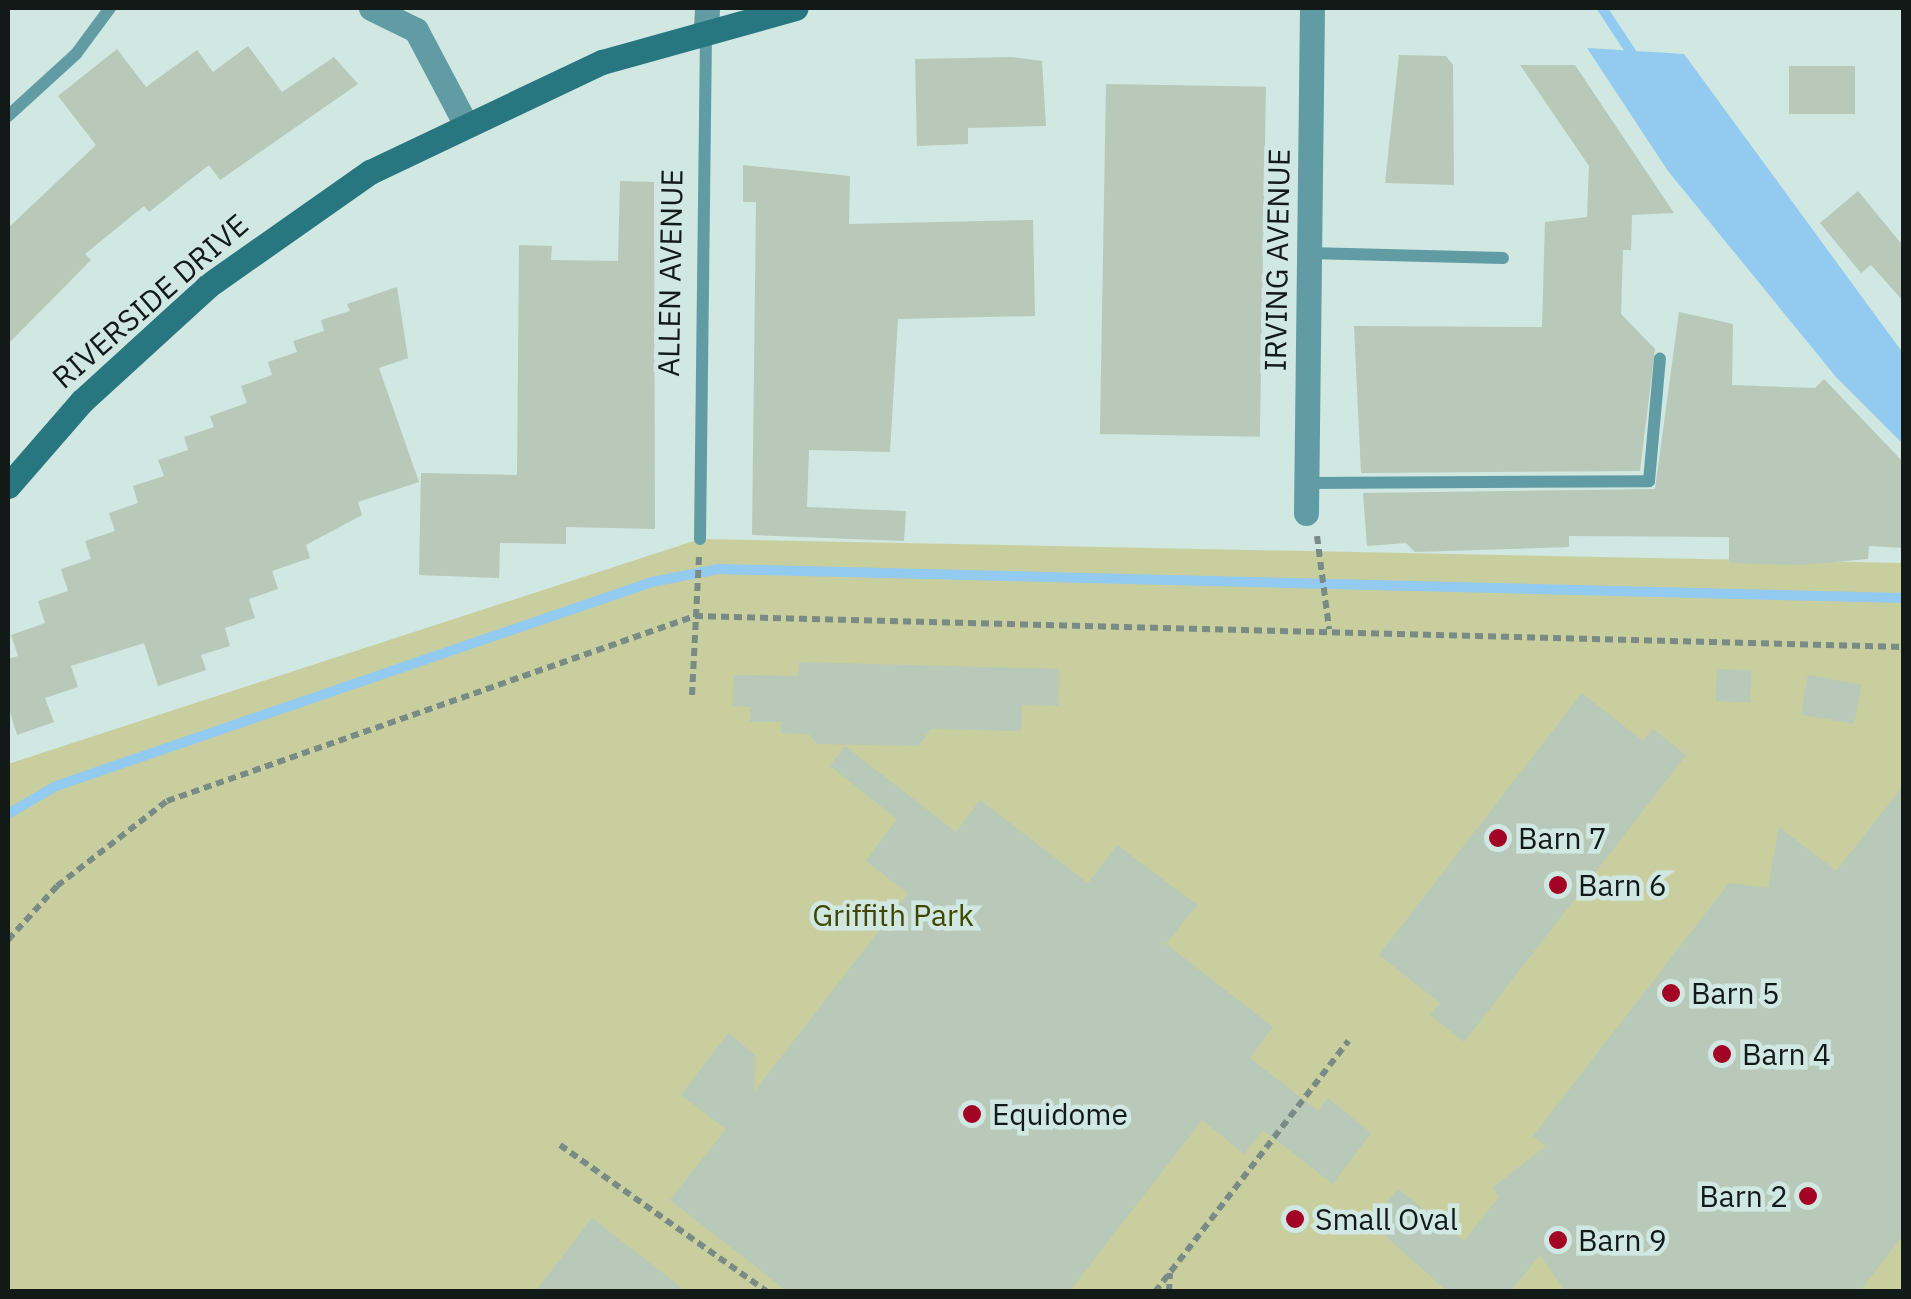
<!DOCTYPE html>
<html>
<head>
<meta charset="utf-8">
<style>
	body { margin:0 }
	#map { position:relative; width:1911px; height:1299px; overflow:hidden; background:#d0e8e1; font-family:"IBM Plex Sans",sans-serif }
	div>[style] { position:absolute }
	.green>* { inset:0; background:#c8ce9e }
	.water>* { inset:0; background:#93caf0 }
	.stream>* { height:10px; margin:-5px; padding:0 5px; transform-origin:5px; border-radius:5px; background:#93caf0 }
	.building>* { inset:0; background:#b8c8b9; transform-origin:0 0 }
	.path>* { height:6px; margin-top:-3px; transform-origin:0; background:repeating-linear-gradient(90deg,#7a8b86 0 8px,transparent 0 13px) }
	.lane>* { height:12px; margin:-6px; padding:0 6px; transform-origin:6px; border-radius:6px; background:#619ca4 }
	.street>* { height:25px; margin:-12.5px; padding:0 12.5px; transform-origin:12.5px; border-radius:12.5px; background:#619ca4 }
	.secondary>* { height:25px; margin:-12.5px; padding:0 12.5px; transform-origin:12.5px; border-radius:12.5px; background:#287680 }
	.dots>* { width:28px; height:28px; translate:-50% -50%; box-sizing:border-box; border:5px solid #d0e8e1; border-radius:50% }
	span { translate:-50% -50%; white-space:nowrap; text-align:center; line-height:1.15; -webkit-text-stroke:9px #d0e8e1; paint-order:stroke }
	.street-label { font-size:30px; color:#121a18 }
	.poi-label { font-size:30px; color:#121a18 }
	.left { translate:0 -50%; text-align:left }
	.right { translate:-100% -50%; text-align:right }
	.park-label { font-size:30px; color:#424700 }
	.frame { position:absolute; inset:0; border:10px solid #121a18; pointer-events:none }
</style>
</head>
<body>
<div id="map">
	<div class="green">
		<div style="clip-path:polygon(700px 539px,1903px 563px,1903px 1291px,8px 1291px,8px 764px)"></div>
	</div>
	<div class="water">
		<div style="clip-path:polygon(1587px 48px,1684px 54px,1903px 353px,1903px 444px,1836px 377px,1668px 171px)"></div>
	</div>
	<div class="stream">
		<div style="left:1602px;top:8px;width:64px;rotate:56.6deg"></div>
		<div style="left:8px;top:814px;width:56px;rotate:-30.3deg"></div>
		<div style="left:56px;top:786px;width:630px;rotate:-18.9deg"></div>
		<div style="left:652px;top:582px;width:67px;rotate:-11.1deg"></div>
		<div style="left:718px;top:569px;width:1186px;rotate:1.4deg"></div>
	</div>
	<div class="building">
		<div style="clip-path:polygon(248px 46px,282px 92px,334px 57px,358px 84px,220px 180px,209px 165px,149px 212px,144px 206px,85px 254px,91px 260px,8px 344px,8px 228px,96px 145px,58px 96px,117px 49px,146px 87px,197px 50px,213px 72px)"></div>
		<div style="clip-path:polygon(1399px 55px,1446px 56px,1453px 65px,1454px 185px,1385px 183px)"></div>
		<div style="clip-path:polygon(1012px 57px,1042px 61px,1046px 126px,968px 128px,968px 144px,917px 146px,915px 59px)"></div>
		<div style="clip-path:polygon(1520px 65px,1575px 65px,1674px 213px,1632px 215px,1631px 250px,1623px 250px,1621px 314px,1655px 349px,1640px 471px,1361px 473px,1354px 326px,1542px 327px,1545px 222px,1587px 217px,1589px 166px)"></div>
		<div style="left:1855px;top:66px;width:48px;height:66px;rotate:90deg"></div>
		<div style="left:1106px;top:84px;width:160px;height:350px;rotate:1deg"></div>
		<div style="clip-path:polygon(743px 165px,850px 176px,849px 224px,1033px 220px,1035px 316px,898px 319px,890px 452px,809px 450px,807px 507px,906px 511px,904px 541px,752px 535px,756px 202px,743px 202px)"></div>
		<div style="clip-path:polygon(620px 181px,654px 182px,655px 529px,566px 527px,566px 544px,500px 543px,499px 578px,419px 575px,421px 473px,517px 475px,519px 245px,552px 246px,551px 260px,618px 261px)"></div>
		<div style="clip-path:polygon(1858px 191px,1904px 247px,1904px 302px,1871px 265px,1861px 273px,1820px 223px)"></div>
		<div style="clip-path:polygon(397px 287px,408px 358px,379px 368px,419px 482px,358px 502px,362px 515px,306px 545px,310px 558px,272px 571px,278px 589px,249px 599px,255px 618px,225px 628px,230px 646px,201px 655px,206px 670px,158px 686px,144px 643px,71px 666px,78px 687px,45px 698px,54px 722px,17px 735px,8px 705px,8px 659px,18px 656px,11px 635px,45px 623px,38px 601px,68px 591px,61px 569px,91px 559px,85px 541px,115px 531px,109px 513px,138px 503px,133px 486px,164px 476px,158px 460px,188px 450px,184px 437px,214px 427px,210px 416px,247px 403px,241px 386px,272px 375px,268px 362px,297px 352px,293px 341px,324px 331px,321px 320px,350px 311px,347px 304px)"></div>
		<div style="clip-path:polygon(1679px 312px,1733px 324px,1732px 385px,1815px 388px,1824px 379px,1904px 463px,1904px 548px,1869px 546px,1868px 559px,1803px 565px,1729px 563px,1729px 537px,1569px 536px,1569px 547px,1415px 552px,1406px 543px,1367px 546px,1363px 493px,1655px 489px)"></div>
		<div style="clip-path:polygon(799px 662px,1059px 669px,1058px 706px,1022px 705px,1021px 731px,931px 729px,918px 746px,817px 744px,809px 734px,781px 733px,782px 722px,750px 722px,751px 707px,733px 706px,734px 675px,799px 676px)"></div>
		<div style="left:1717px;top:669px;width:34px;height:32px;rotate:2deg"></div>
		<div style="left:1808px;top:675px;width:54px;height:40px;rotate:10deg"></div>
		<div style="clip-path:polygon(1582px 693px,1643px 741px,1653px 729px,1686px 755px,1464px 1042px,1430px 1015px,1440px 1003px,1379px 955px)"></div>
		<div style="clip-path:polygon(845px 746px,956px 832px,980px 800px,1088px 883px,1117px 845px,1197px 905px,1166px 944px,1273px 1027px,1250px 1058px,1318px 1111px,1328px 1098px,1371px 1133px,1333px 1184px,1263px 1130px,1244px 1154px,1202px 1120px,1069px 1292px,788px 1292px,670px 1200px,726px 1129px,681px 1095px,728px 1033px,755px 1055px,754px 1092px,908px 893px,866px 861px,897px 819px,830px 766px)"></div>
		<div style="clip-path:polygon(1904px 785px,1904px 1234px,1859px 1292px,1566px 1292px,1540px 1255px,1510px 1292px,1448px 1292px,1371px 1223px,1398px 1189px,1464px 1241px,1499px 1197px,1492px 1188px,1546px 1146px,1533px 1136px,1729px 883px,1768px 888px,1779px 827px,1836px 871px)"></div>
		<div style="clip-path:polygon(592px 1218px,687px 1292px,535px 1292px)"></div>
	</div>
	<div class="path">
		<div style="left:1317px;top:536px;width:94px;rotate:82.6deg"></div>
		<div style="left:692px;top:695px;width:139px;rotate:-87.1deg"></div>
		<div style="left:8px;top:940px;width:73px;rotate:-47.8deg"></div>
		<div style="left:57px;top:886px;width:139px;rotate:-37.7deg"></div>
		<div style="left:167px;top:801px;width:559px;rotate:-19.31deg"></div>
		<div style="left:695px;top:616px;width:1209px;rotate:1.47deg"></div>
		<div style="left:560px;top:1145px;width:255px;rotate:35.3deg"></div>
		<div style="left:1155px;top:1292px;width:317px;rotate:-52.4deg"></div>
		<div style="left:1169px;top:1292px;width:19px;rotate:-87deg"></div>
	</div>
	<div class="lane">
		<div style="left:8px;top:116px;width:92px;rotate:-42.4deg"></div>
		<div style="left:76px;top:54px;width:57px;rotate:-53.5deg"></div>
		<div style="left:1309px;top:253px;width:194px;rotate:1.5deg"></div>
		<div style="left:1307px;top:483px;width:342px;rotate:-0.3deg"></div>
		<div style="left:1649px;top:481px;width:123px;rotate:-84.9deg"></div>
		<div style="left:700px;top:539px;width:508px;rotate:-89.32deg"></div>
	</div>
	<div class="street">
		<div style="left:371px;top:8px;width:50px;rotate:26.1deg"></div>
		<div style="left:416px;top:30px;width:103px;rotate:62.2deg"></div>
		<div style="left:706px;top:28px;width:20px;rotate:-87deg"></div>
		<div style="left:1306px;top:513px;width:505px;rotate:-89.32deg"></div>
	</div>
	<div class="secondary">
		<div style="left:8px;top:486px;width:113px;rotate:-49deg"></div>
		<div style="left:82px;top:401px;width:172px;rotate:-42.4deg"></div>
		<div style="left:209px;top:285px;width:197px;rotate:-35.1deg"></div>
		<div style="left:370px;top:172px;width:257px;rotate:-25.4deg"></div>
		<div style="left:602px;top:62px;width:201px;rotate:-15.6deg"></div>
	</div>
	<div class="dots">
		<div style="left:1498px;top:838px;background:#a30426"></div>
		<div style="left:1558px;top:885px;background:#a30426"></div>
		<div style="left:1671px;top:993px;background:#a30426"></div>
		<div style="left:1722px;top:1054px;background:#a30426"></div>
		<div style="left:972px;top:1114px;background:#a30426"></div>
		<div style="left:1808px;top:1196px;background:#a30426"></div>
		<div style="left:1295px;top:1219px;background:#a30426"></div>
		<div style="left:1558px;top:1240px;background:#a30426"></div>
	</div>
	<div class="street-label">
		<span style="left:1277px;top:260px;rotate:-89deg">IRVING AVENUE</span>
		<span style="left:670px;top:273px;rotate:-89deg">ALLEN AVENUE</span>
		<span style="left:150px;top:301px;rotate:-41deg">RIVERSIDE DRIVE</span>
	</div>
	<div class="poi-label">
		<span class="left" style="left:1518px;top:838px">Barn 7</span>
		<span class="left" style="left:1578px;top:885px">Barn 6</span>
		<span class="left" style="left:1691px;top:993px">Barn 5</span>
		<span class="left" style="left:1742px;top:1054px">Barn 4</span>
		<span class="left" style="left:992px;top:1114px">Equidome</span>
		<span class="right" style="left:1788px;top:1196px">Barn 2</span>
		<span class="left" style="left:1315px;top:1219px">Small Oval</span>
		<span class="left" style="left:1578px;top:1240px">Barn 9</span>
	</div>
	<div class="park-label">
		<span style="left:893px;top:915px">Griffith Park</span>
	</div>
	<div class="frame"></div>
</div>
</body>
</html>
